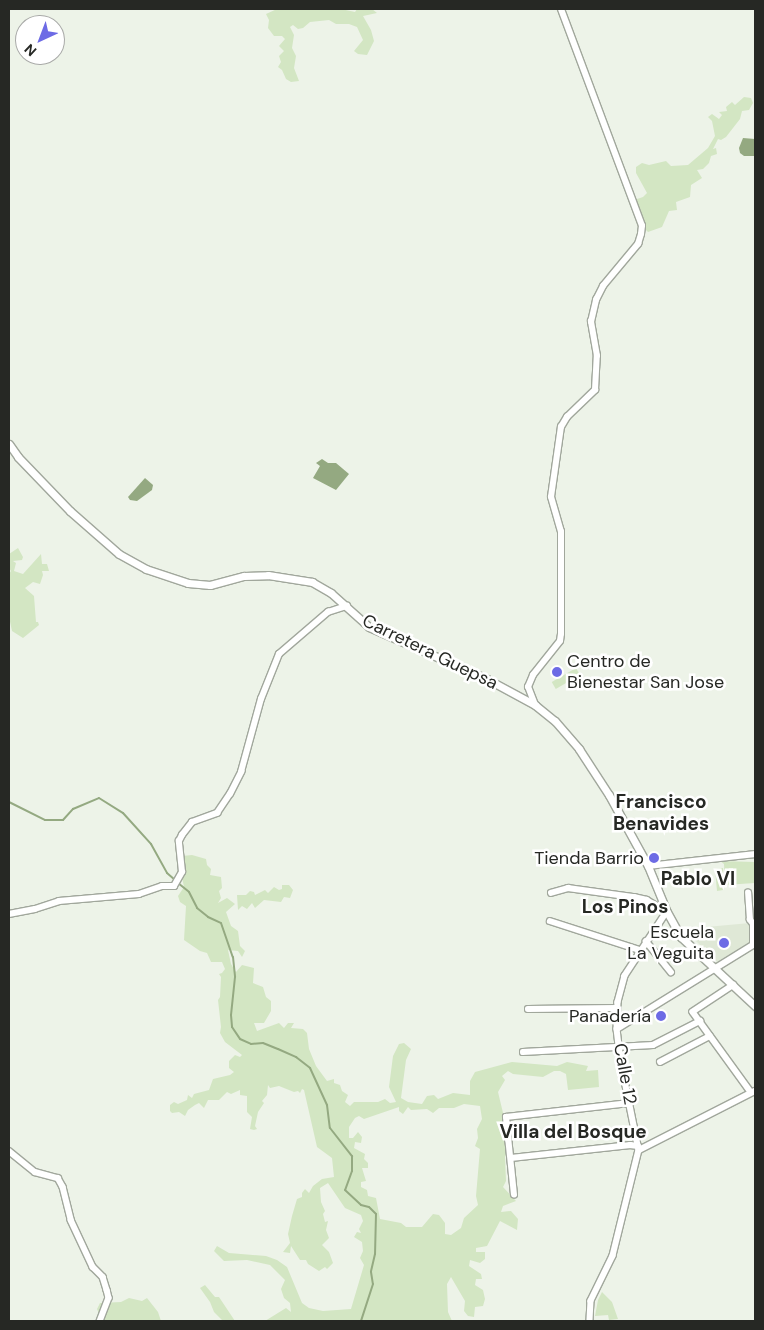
<!DOCTYPE html>
<html>
<head>
<meta charset="utf-8">
<style>
	body { margin:0 }
	#map { position:relative; width:764px; height:1330px; overflow:hidden; background:#edf3e8; font-family:"DM Sans",sans-serif }
	div>[style] { position:absolute }
	.built>* { inset:0; background:#dfe8d6 }
	.green>* { inset:0; background:#d3e6c3; transform-origin:0 0 }
	.water>* { inset:0; background:#94a981 }
	.stream>* { height:2px; margin:-1px; padding:0 1px; transform-origin:1px; border-radius:1px; background:#94a981 }
	.roads { filter:drop-shadow(1px 0 #a1a79c) drop-shadow(-1px 0 #a1a79c) drop-shadow(0 1px #a1a79c) drop-shadow(0 -1px #a1a79c) }
	.minor>* { height:5.5px; margin:-2.75px; padding:0 2.75px; transform-origin:2.75px; border-radius:2.75px; background:#fff }
	.tertiary>* { height:7px; margin:-3.5px; padding:0 3.5px; transform-origin:3.5px; border-radius:3.5px; background:#fff }
	.dots>* { width:14px; height:14px; translate:-50% -50%; box-sizing:border-box; border:2px solid #fff; border-radius:50% }
	span { translate:-50% -50%; white-space:nowrap; text-align:center; line-height:1.15; -webkit-text-stroke:5px #fff; paint-order:stroke }
	.street-label { font-size:18px; color:#262824 }
	.poi-label { font-size:18px; color:#262824 }
	.left { translate:0 -50%; text-align:left }
	.right { translate:-100% -50%; text-align:right }
	.neighbourhood-label { font-size:19px; color:#262824; font-weight:700 }
	.frame { position:absolute; inset:0; border:10px solid #262824; pointer-events:none }
	.north { position:absolute; left:15px; top:15px; width:50px; height:50px; box-sizing:border-box; background:#fff; border:1px solid #a8a9a7; border-radius:50%; rotate:223deg; font-size:14px; font-weight:700; line-height:20px; text-align:center; color:#262824 }
	.north::after { content:''; display:block; margin:auto; width:18px; height:22px; background:#6d6be5; clip-path:polygon(50% 0,100% 100%,50% 72%,0 100%) }
</style>
</head>
<body>
<div id="map">
	<div class="built">
		<div style="clip-path:polygon(750px 923px,752px 941px,717px 962px,684px 929px)"></div>
	</div>
	<div class="green">
		<div style="clip-path:polygon(277px 9px,341px 9px,355px 12px,357px 9px,372px 9px,377px 13px,363px 16px,371px 30px,374px 41px,367px 55px,358px 54px,354px 51px,363px 40px,357px 27px,349px 24px,336px 24px,329px 20px,310px 22px,303px 28px,298px 29px,293px 25px,290px 27px,294px 35px,292px 48px,296px 56px,294px 68px,299px 81px,291px 82px,286px 79px,282px 70px,278px 67px,281px 62px,279px 56px,284px 51px,279px 46px,285px 39px,282px 36px,274px 36px,268px 28px,269px 20px,266px 14px)"></div>
		<div style="clip-path:polygon(744px 97px,751px 98px,753px 103px,749px 110px,742px 111px,740px 119px,726px 137px,721px 140px,718px 139px,713px 149px,716px 148px,717px 154px,711px 156px,709px 163px,703px 169px,697px 170px,702px 178px,691px 185px,690px 197px,676px 202px,677px 210px,669px 211px,662px 227px,648px 232px,644px 228px,634px 200px,643px 197px,647px 193px,636px 173px,636px 167px,642px 163px,649px 165px,666px 161px,671px 166px,688px 165px,708px 148px,715px 136px,712px 121px,708px 117px,712px 114px,719px 119px,722px 115px,719px 112px,727px 111px,726px 107px,732px 102px,735px 105px)"></div>
		<div style="clip-path:polygon(18px 548px,23px 557px,22px 560px,13px 561px,16px 563px,14px 571px,23px 574px,41px 554px,42px 564px,47px 564px,49px 571px,42px 571px,43px 575px,40px 584px,33px 582px,25px 588px,34px 596px,36px 622px,38px 622px,39px 625px,23px 638px,12px 631px,9px 617px,9px 574px,11px 571px,9px 568px,9px 554px)"></div>
		<div style="left:576px;top:668px;width:8px;height:28px;rotate:60deg"></div>
		<div style="clip-path:polygon(evenodd,192px 855px,206px 859px,207px 865px,211px 869px,210px 875px,221px 877px,222px 888px,219px 891px,221px 898px,218px 903px,227px 898px,235px 904px,226px 912px,231px 926px,238px 931px,240px 946px,245px 951px,242px 957px,238px 951px,228px 950px,231px 964px,236px 972px,242px 965px,254px 968px,253px 983px,263px 987px,266px 997px,271px 1001px,271px 1011px,264px 1023px,254px 1023px,257px 1031px,279px 1023px,284px 1028px,288px 1023px,294px 1023px,291px 1028px,303px 1029px,307px 1033px,309px 1049px,316px 1066px,327px 1081px,334px 1079px,334px 1083px,340px 1085px,342px 1091px,348px 1095px,345px 1102px,350px 1106px,354px 1102px,378px 1102px,385px 1099px,390px 1103px,396px 1102px,389px 1087px,393px 1056px,399px 1044px,404px 1043px,411px 1049px,406px 1060px,401px 1098px,408px 1102px,422px 1104px,427px 1096px,434px 1095px,438px 1099px,453px 1093px,470px 1095px,470px 1081px,475px 1072px,512px 1062px,557px 1066px,567px 1062px,588px 1066px,586px 1071px,598px 1070px,599px 1087px,568px 1090px,566px 1074px,560px 1071px,554px 1071px,543px 1077px,513px 1074px,508px 1071px,502px 1076px,505px 1080px,498px 1092px,504px 1117px,502px 1123px,508px 1148px,505px 1157px,506px 1181px,503px 1187px,516px 1201px,503px 1206px,501px 1212px,511px 1211px,518px 1219px,517px 1230px,500px 1221px,487px 1246px,476px 1248px,476px 1252px,485px 1252px,485px 1259px,480px 1263px,470px 1260px,469px 1266px,481px 1274px,482px 1279px,476px 1279px,475px 1285px,483px 1290px,485px 1299px,483px 1306px,475px 1307px,474px 1317px,468px 1316px,464px 1311px,465px 1301px,451px 1277px,447px 1284px,448px 1312px,452px 1321px,265px 1321px,286px 1308px,291px 1312px,290px 1303px,284px 1298px,281px 1289px,285px 1280px,270px 1265px,247px 1260px,224px 1261px,214px 1251px,217px 1246px,229px 1253px,266px 1256px,277px 1260px,287px 1267px,302px 1303px,309px 1308px,323px 1311px,351px 1309px,364px 1265px,360px 1258px,363px 1251px,362px 1242px,354px 1237px,357px 1232px,361px 1233px,359px 1229px,363px 1221px,361px 1215px,345px 1208px,328px 1183px,320px 1188px,321px 1202px,325px 1211px,323px 1214px,325px 1222px,328px 1221px,326px 1230px,329px 1238px,322px 1245px,329px 1252px,333px 1263px,327px 1269px,325px 1267px,319px 1271px,308px 1264px,306px 1260px,300px 1260px,291px 1246px,290px 1253px,283px 1252px,290px 1243px,288px 1234px,292px 1216px,297px 1199px,302px 1197px,302px 1193px,305px 1189px,309px 1193px,313px 1186px,322px 1179px,334px 1177px,332px 1158px,317px 1147px,304px 1090px,302px 1089px,300px 1093px,298px 1091px,294px 1092px,279px 1086px,270px 1088px,268px 1085px,267px 1095px,262px 1101px,264px 1103px,258px 1112px,255px 1126px,257px 1129px,254px 1130px,250px 1129px,252px 1117px,247px 1112px,247px 1096px,240px 1095px,240px 1090px,231px 1094px,227px 1092px,219px 1100px,208px 1100px,204px 1108px,199px 1103px,195px 1105px,188px 1110px,185px 1116px,179px 1112px,172px 1113px,170px 1111px,170px 1105px,174px 1102px,178px 1104px,187px 1100px,188px 1095px,192px 1098px,194px 1094px,209px 1090px,213px 1079px,230px 1075px,234px 1072px,229px 1068px,229px 1061px,235px 1055px,240px 1057px,242px 1055px,225px 1042px,220px 1033px,221px 1027px,218px 1000px,220px 997px,221px 977px,219px 974px,222px 973px,225px 969px,222px 962px,211px 962px,207px 953px,200px 951px,184px 940px,186px 906px,180px 902px,178px 896px,184px 887px,181px 872px,185px 868px,182px 856px,192px 855px,464px 1104px,480px 1106px,482px 1119px,477px 1129px,478px 1138px,475px 1146px,480px 1149px,476px 1196px,478px 1205px,464px 1218px,461px 1228px,451px 1235px,445px 1234px,445px 1223px,439px 1215px,433px 1214px,422px 1227px,406px 1227px,401px 1223px,380px 1219px,376px 1198px,368px 1196px,367px 1190px,361px 1187px,361px 1182px,366px 1181px,362px 1168px,368px 1168px,368px 1163px,364px 1159px,365px 1154px,354px 1148px,355px 1142px,361px 1143px,362px 1137px,358px 1132px,353px 1138px,349px 1138px,349px 1127px,355px 1118px,359px 1116px,364px 1119px,399px 1107px,399px 1111px,403px 1114px,408px 1107px,411px 1110px,427px 1109px,433px 1113px,439px 1108px,454px 1108px,464px 1104px)"></div>
		<div style="clip-path:polygon(720px 861px,755px 862px,755px 883px,725px 885px,724px 864px)"></div>
		<div style="clip-path:polygon(723px 868px,723px 890px,717px 891px,715px 869px)"></div>
		<div style="clip-path:polygon(282px 885px,289px 885px,293px 890px,290px 898px,284px 897px,281px 902px,264px 900px,255px 908px,252px 903px,247px 909px,242px 906px,238px 910px,237px 895px,246px 895px,250px 891px,254px 892px,255px 895px,265px 890px,268px 893px,274px 887px,279px 890px,282px 889px)"></div>
		<div style="clip-path:polygon(205px 1285px,215px 1297px,219px 1297px,235px 1321px,223px 1321px,214px 1312px,210px 1302px,200px 1288px)"></div>
		<div style="clip-path:polygon(602px 1292px,612px 1302px,618px 1319px,609px 1320px,608px 1315px,595px 1316px,598px 1300px)"></div>
		<div style="clip-path:polygon(129px 1298px,142px 1301px,147px 1298px,158px 1312px,161px 1321px,97px 1321px,100px 1316px,97px 1309px,100px 1303px,121px 1302px)"></div>
	</div>
	<div class="water">
		<div style="clip-path:polygon(743px 138px,755px 139px,755px 156px,744px 156px,740px 153px,739px 148px)"></div>
		<div style="clip-path:polygon(322px 459px,328px 463px,336px 463px,349px 474px,336px 490px,313px 478px,320px 466px,316px 463px)"></div>
		<div style="clip-path:polygon(145px 478px,153px 485px,152px 490px,137px 501px,130px 500px,128px 497px)"></div>
	</div>
	<div class="stream">
		<div style="left:9px;top:802px;width:40px;rotate:26.6deg"></div>
		<div style="left:45px;top:820px;width:18px"></div>
		<div style="left:63px;top:820px;width:15px;rotate:-48deg"></div>
		<div style="left:73px;top:809px;width:28px;rotate:-23deg"></div>
		<div style="left:99px;top:798px;width:28px;rotate:32deg"></div>
		<div style="left:123px;top:813px;width:42px;rotate:47.9deg"></div>
		<div style="left:151px;top:844px;width:33px;rotate:61deg"></div>
		<div style="left:167px;top:873px;width:11px;rotate:41deg"></div>
		<div style="left:178px;top:883px;width:14px;rotate:39deg"></div>
		<div style="left:189px;top:892px;width:18px;rotate:63deg"></div>
		<div style="left:197px;top:908px;width:14px;rotate:39deg"></div>
		<div style="left:208px;top:917px;width:14px;rotate:25deg"></div>
		<div style="left:221px;top:923px;width:36px;rotate:71deg"></div>
		<div style="left:233px;top:957px;width:20px;rotate:84deg"></div>
		<div style="left:235px;top:977px;width:38px;rotate:96deg"></div>
		<div style="left:231px;top:1015px;width:12px;rotate:85deg"></div>
		<div style="left:232px;top:1027px;width:14px;rotate:56deg"></div>
		<div style="left:240px;top:1039px;width:12px;rotate:24deg"></div>
		<div style="left:251px;top:1044px;width:12px;rotate:-5deg"></div>
		<div style="left:263px;top:1043px;width:16px;rotate:22deg"></div>
		<div style="left:278px;top:1049px;width:20px;rotate:24deg"></div>
		<div style="left:296px;top:1057px;width:18px;rotate:38deg"></div>
		<div style="left:310px;top:1068px;width:41px;rotate:65.3deg"></div>
		<div style="left:327px;top:1105px;width:23px;rotate:83deg"></div>
		<div style="left:330px;top:1128px;width:36px;rotate:52deg"></div>
		<div style="left:352px;top:1156px;width:15px;rotate:90deg"></div>
		<div style="left:352px;top:1171px;width:20px;rotate:110deg"></div>
		<div style="left:345px;top:1190px;width:22px;rotate:43deg"></div>
		<div style="left:361px;top:1205px;width:8px;rotate:14deg"></div>
		<div style="left:369px;top:1207px;width:10px;rotate:45deg"></div>
		<div style="left:376px;top:1214px;width:40px;rotate:91.4deg"></div>
		<div style="left:375px;top:1254px;width:18px;rotate:103deg"></div>
		<div style="left:371px;top:1272px;width:12px;rotate:81deg"></div>
		<div style="left:373px;top:1284px;width:39px;rotate:108deg"></div>
	</div>
	<div class="roads">
		<div class="minor">
			<div style="left:535px;top:705px;width:19px;rotate:-111deg"></div>
			<div style="left:528px;top:687px;width:13px;rotate:-67deg"></div>
			<div style="left:533px;top:675px;width:43px;rotate:-51.5deg"></div>
			<div style="left:560px;top:641px;width:7px;rotate:-82deg"></div>
			<div style="left:561px;top:634px;width:102px;rotate:-90deg"></div>
			<div style="left:561px;top:532px;width:36px;rotate:-106deg"></div>
			<div style="left:551px;top:497px;width:71px;rotate:-81.9deg"></div>
			<div style="left:561px;top:427px;width:12px;rotate:-59deg"></div>
			<div style="left:567px;top:417px;width:39px;rotate:-44deg"></div>
			<div style="left:595px;top:390px;width:34px;rotate:-87deg"></div>
			<div style="left:597px;top:356px;width:35px;rotate:-100deg"></div>
			<div style="left:591px;top:322px;width:23px;rotate:-77deg"></div>
			<div style="left:596px;top:300px;width:16px;rotate:-63deg"></div>
			<div style="left:603px;top:286px;width:55px;rotate:-50.2deg"></div>
			<div style="left:638px;top:244px;width:10px;rotate:-73deg"></div>
			<div style="left:641px;top:234px;width:8px;rotate:-83deg"></div>
			<div style="left:642px;top:226px;width:232px;rotate:-110.5deg"></div>
			<div style="left:648px;top:866px;width:108px;rotate:-6.4deg"></div>
			<div style="left:551px;top:893px;width:18px;rotate:-16deg"></div>
			<div style="left:568px;top:888px;width:67px;rotate:7.8deg"></div>
			<div style="left:634px;top:897px;width:13px;rotate:13deg"></div>
			<div style="left:647px;top:900px;width:23px;rotate:31deg"></div>
			<div style="left:667px;top:912px;width:77px;rotate:123.3deg"></div>
			<div style="left:625px;top:976px;width:27px;rotate:105deg"></div>
			<div style="left:618px;top:1002px;width:27px;rotate:92deg"></div>
			<div style="left:617px;top:1029px;width:32px;rotate:83deg"></div>
			<div style="left:621px;top:1061px;width:91px;rotate:78.6deg"></div>
			<div style="left:639px;top:1150px;width:109px;rotate:103.8deg"></div>
			<div style="left:613px;top:1256px;width:50px;rotate:116.1deg"></div>
			<div style="left:591px;top:1301px;width:20px;rotate:93deg"></div>
			<div style="left:9px;top:914px;width:26px;rotate:-11deg"></div>
			<div style="left:35px;top:909px;width:25px;rotate:-18deg"></div>
			<div style="left:59px;top:901px;width:80px;rotate:-5deg"></div>
			<div style="left:139px;top:894px;width:24px;rotate:-19deg"></div>
			<div style="left:162px;top:886px;width:12px"></div>
			<div style="left:174px;top:886px;width:16px;rotate:-60deg"></div>
			<div style="left:182px;top:872px;width:31px;rotate:-96deg"></div>
			<div style="left:179px;top:841px;width:7px;rotate:-63deg"></div>
			<div style="left:182px;top:835px;width:16px;rotate:-52deg"></div>
			<div style="left:192px;top:822px;width:27px;rotate:-20deg"></div>
			<div style="left:217px;top:813px;width:23px;rotate:-56deg"></div>
			<div style="left:230px;top:794px;width:25px;rotate:-63deg"></div>
			<div style="left:241px;top:772px;width:76px;rotate:-74.7deg"></div>
			<div style="left:261px;top:699px;width:48px;rotate:-68.2deg"></div>
			<div style="left:279px;top:654px;width:65px;rotate:-40.6deg"></div>
			<div style="left:328px;top:612px;width:20px;rotate:-18deg"></div>
			<div style="left:550px;top:921px;width:95px;rotate:17.9deg"></div>
			<div style="left:646px;top:941px;width:40px;rotate:51deg"></div>
			<div style="left:734px;top:985px;width:49px;rotate:146.6deg"></div>
			<div style="left:693px;top:1012px;width:99px;rotate:54.1deg"></div>
			<div style="left:528px;top:1009px;width:89px;rotate:-0.6deg"></div>
			<div style="left:617px;top:1029px;width:160px;rotate:-31.7deg"></div>
			<div style="left:753px;top:945px;width:21px;rotate:-90deg"></div>
			<div style="left:753px;top:924px;width:5px;rotate:-127deg"></div>
			<div style="left:750px;top:920px;width:27px;rotate:-94deg"></div>
			<div style="left:523px;top:1052px;width:130px;rotate:-3.1deg"></div>
			<div style="left:653px;top:1045px;width:53px;rotate:-27.1deg"></div>
			<div style="left:660px;top:1062px;width:56px;rotate:-27.5deg"></div>
			<div style="left:639px;top:1150px;width:130px;rotate:-27deg"></div>
			<div style="left:9px;top:1151px;width:33px;rotate:39deg"></div>
			<div style="left:35px;top:1172px;width:24px;rotate:15deg"></div>
			<div style="left:58px;top:1178px;width:10px;rotate:61deg"></div>
			<div style="left:63px;top:1187px;width:34px;rotate:76deg"></div>
			<div style="left:71px;top:1220px;width:52px;rotate:64.9deg"></div>
			<div style="left:93px;top:1267px;width:14px;rotate:45deg"></div>
			<div style="left:103px;top:1277px;width:14px;rotate:73deg"></div>
			<div style="left:107px;top:1290px;width:8px;rotate:76deg"></div>
			<div style="left:109px;top:1298px;width:25px;rotate:111deg"></div>
			<div style="left:511px;top:1158px;width:120px;rotate:-6.2deg"></div>
			<div style="left:630px;top:1145px;width:8px;rotate:7deg"></div>
			<div style="left:514px;top:1195px;width:78px;rotate:-95.9deg"></div>
			<div style="left:506px;top:1117px;width:124px;rotate:-6.5deg"></div>
		</div>
		<div class="tertiary">
			<div style="left:9px;top:444px;width:16px;rotate:55deg"></div>
			<div style="left:18px;top:457px;width:75px;rotate:46.1deg"></div>
			<div style="left:70px;top:511px;width:65px;rotate:41.3deg"></div>
			<div style="left:119px;top:554px;width:31px;rotate:29deg"></div>
			<div style="left:146px;top:569px;width:44px;rotate:18.4deg"></div>
			<div style="left:188px;top:583px;width:22px;rotate:5deg"></div>
			<div style="left:210px;top:585px;width:35px;rotate:-15deg"></div>
			<div style="left:244px;top:576px;width:24px;rotate:-2deg"></div>
			<div style="left:268px;top:575px;width:45px;rotate:9deg"></div>
			<div style="left:312px;top:582px;width:22px;rotate:30deg"></div>
			<div style="left:331px;top:593px;width:51px;rotate:41.8deg"></div>
			<div style="left:369px;top:627px;width:129px;rotate:23.8deg"></div>
			<div style="left:487px;top:679px;width:55px;rotate:28.4deg"></div>
			<div style="left:535px;top:705px;width:26px;rotate:39deg"></div>
			<div style="left:555px;top:721px;width:37px;rotate:49deg"></div>
			<div style="left:579px;top:749px;width:55px;rotate:56.9deg"></div>
			<div style="left:609px;top:795px;width:81px;rotate:61.2deg"></div>
			<div style="left:648px;top:866px;width:50px;rotate:67.6deg"></div>
			<div style="left:667px;top:912px;width:29px;rotate:61deg"></div>
			<div style="left:681px;top:937px;width:101px;rotate:43deg"></div>
		</div>
	</div>
	<div class="dots">
		<div style="left:557px;top:672px;background:#6d6be5"></div>
		<div style="left:654px;top:858px;background:#6d6be5"></div>
		<div style="left:724px;top:943px;background:#6d6be5"></div>
		<div style="left:661px;top:1016px;background:#6d6be5"></div>
	</div>
	<div class="street-label">
		<span style="left:430px;top:652px;rotate:26deg">Carretera Guepsa</span>
		<span style="left:625px;top:1074px;rotate:80deg">Calle 12</span>
	</div>
	<div class="poi-label">
		<span class="left" style="left:567px;top:672px">Centro de<br>Bienestar San Jose</span>
		<span class="right" style="left:644px;top:858px">Tienda Barrio</span>
		<span class="right" style="left:714px;top:943px">Escuela<br>La Veguita</span>
		<span class="right" style="left:651px;top:1016px">Panadería</span>
	</div>
	<div class="neighbourhood-label">
		<span style="left:661px;top:813px">Francisco<br>Benavides</span>
		<span style="left:698px;top:879px">Pablo VI</span>
		<span style="left:625px;top:907px">Los Pinos</span>
		<span style="left:573px;top:1132px">Villa del Bosque</span>
	</div>
	<div class="frame"></div>
	<div class="north">N</div>
</div>
</body>
</html>
